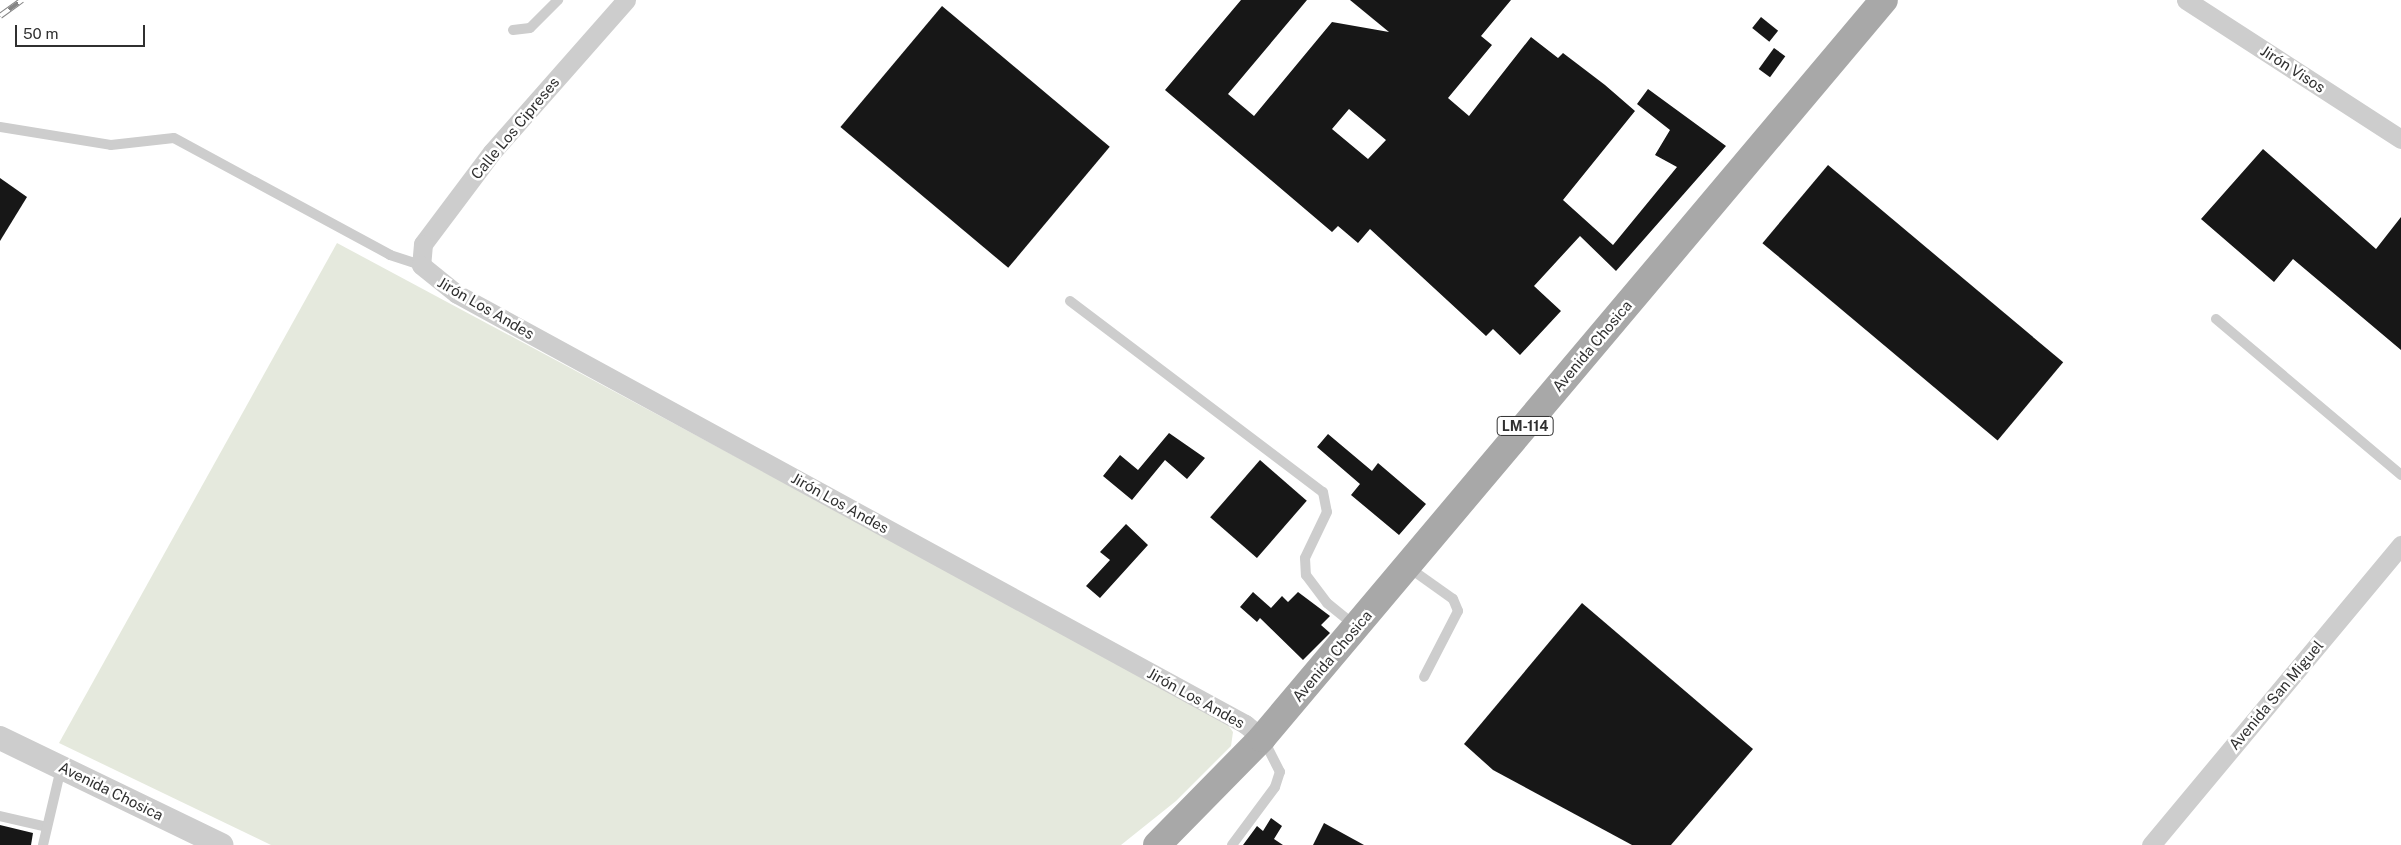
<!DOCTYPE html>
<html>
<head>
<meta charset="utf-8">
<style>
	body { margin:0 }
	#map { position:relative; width:2401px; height:845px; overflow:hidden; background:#fff; font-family:"Public Sans",sans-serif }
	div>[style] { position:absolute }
	.green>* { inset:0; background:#e5e9dd }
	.building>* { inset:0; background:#171717; transform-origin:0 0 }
	.service>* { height:10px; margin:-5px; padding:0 5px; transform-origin:5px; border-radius:5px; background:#cdcdcd }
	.minor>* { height:19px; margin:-9.5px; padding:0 9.5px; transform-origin:9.5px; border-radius:9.5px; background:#cdcdcd }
	.tertiary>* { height:24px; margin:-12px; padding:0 12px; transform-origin:12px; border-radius:12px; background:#cdcdcd }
	.primary>* { height:28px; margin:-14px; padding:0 14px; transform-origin:14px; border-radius:14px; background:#a8a8a8 }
	.rail>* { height:5.5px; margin-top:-2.75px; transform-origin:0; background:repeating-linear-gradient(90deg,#fff 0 11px,#858585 0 22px); box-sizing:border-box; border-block:1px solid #858585 }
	span { translate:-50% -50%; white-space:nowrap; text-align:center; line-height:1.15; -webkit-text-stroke:5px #fff; paint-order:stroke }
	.shield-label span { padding:1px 4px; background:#fff; border:1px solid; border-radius:4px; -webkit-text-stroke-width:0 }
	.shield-label { font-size:14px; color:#303030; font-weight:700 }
	.street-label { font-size:15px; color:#303030 }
	.scale { position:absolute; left:15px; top:25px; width:130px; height:22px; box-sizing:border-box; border:2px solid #303030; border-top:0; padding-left:6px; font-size:15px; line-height:18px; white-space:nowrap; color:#303030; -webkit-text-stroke:4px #fff; paint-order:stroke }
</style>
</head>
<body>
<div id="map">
	<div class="green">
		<div style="clip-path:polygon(337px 243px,1222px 717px,1233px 732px,1231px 746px,1176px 801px,1121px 845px,271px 845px,59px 743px)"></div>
	</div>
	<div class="building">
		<div style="clip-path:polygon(evenodd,1241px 0,1307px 0,1228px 94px,1254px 116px,1332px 22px,1389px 32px,1350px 0,1511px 0,1481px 36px,1492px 45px,1448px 98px,1469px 116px,1531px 37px,1558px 58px,1563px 53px,1605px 85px,1635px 111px,1563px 200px,1613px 245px,1677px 167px,1655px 155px,1670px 130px,1637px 104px,1648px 89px,1726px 146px,1616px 271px,1580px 236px,1534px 286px,1561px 311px,1520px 355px,1493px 329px,1486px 336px,1370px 229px,1358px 243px,1338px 226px,1332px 232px,1165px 90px,1241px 0,1349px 109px,1386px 140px,1368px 159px,1332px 129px,1349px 109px)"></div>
		<div style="left:942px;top:6px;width:219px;height:158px;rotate:40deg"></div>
		<div style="left:1761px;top:17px;width:22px;height:14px;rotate:39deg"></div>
		<div style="left:1774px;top:48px;width:14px;height:26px;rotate:36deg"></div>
		<div style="clip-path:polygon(2263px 149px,2376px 249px,2401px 217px,2401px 350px,2293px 259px,2274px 282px,2201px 219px)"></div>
		<div style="left:1828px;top:165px;width:307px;height:102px;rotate:40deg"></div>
		<div style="clip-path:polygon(0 178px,27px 197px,0 241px)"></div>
		<div style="clip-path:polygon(1169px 433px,1205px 458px,1187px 479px,1165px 460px,1132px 500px,1103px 476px,1120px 455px,1138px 470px)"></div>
		<div style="clip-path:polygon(1328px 434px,1372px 471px,1378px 463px,1426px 504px,1399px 535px,1351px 495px,1360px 484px,1317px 447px)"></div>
		<div style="left:1260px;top:460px;width:62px;height:76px;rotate:41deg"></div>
		<div style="clip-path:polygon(1126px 524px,1148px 545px,1100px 598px,1086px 586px,1110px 560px,1100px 552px)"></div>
		<div style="clip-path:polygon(1253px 592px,1271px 608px,1282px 596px,1288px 602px,1298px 592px,1330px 616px,1321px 625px,1330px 633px,1303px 660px,1260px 618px,1257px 622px,1240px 607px)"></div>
		<div style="clip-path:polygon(1582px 603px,1753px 749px,1671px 845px,1632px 845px,1493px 770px,1464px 744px)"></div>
		<div style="clip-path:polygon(1271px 818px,1282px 826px,1274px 839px,1283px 845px,1243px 845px,1257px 826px,1263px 831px)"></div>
		<div style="clip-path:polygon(1324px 823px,1364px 845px,1313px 845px)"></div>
		<div style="clip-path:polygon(0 825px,33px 833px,31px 845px,0 845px)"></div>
	</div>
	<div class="service">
		<div style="left:513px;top:30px;width:17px;rotate:-7deg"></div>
		<div style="left:530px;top:28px;width:40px;rotate:-45deg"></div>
		<div style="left:0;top:127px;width:112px;rotate:9.2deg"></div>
		<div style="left:111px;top:145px;width:63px;rotate:-6.3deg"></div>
		<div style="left:174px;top:138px;width:246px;rotate:28.4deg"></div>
		<div style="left:390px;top:255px;width:33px;rotate:18deg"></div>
		<div style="left:1070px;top:301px;width:317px;rotate:37.1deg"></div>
		<div style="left:1323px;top:492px;width:20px;rotate:79deg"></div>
		<div style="left:1327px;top:512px;width:51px;rotate:115.6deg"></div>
		<div style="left:1305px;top:558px;width:17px;rotate:87deg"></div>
		<div style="left:1306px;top:575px;width:35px;rotate:53deg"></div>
		<div style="left:1327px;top:603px;width:36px;rotate:39deg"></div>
		<div style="left:2216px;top:319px;width:242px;rotate:40.1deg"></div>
		<div style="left:1408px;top:567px;width:55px;rotate:35.4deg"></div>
		<div style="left:1453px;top:599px;width:13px;rotate:67deg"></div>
		<div style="left:1458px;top:611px;width:74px;rotate:117.3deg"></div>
		<div style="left:0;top:816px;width:48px;rotate:13.2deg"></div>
		<div style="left:43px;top:845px;width:79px;rotate:-76.8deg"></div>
		<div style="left:1232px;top:845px;width:72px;rotate:-53.4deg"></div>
		<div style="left:1275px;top:787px;width:16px;rotate:-72deg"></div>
		<div style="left:1280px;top:772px;width:37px;rotate:-117deg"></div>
	</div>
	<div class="minor">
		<div style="left:626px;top:0;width:203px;rotate:131.4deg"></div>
		<div style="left:492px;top:152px;width:115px;rotate:126.9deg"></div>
		<div style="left:423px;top:244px;width:21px;rotate:95deg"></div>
		<div style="left:421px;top:265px;width:46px;rotate:38.9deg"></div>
		<div style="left:457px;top:294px;width:898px;rotate:28.62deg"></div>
		<div style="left:1245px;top:724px;width:22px;rotate:39deg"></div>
		<div style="left:2186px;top:0;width:256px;rotate:32.9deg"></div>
		<div style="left:2151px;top:845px;width:391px;rotate:-50.2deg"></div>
	</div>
	<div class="tertiary">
		<div style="left:0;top:738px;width:246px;rotate:25.8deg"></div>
	</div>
	<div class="primary">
		<div style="left:1157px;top:845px;width:150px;rotate:-45.5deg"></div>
		<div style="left:1262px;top:738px;width:965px;rotate:-49.88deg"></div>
	</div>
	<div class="rail">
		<div style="left:0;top:16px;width:27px;rotate:-36deg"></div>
	</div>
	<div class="shield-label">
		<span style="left:1525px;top:426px">LM-114</span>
	</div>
	<div class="street-label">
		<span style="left:2293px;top:69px;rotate:33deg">Jirón Visos</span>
		<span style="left:515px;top:128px;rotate:-50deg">Calle Los Cipreses</span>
		<span style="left:486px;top:308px;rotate:30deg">Jirón Los Andes</span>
		<span style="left:1592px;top:346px;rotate:-50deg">Avenida Chosica</span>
		<span style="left:840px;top:503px;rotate:29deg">Jirón Los Andes</span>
		<span style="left:1332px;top:656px;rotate:-50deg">Avenida Chosica</span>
		<span style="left:2276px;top:695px;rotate:-50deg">Avenida San Miguel</span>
		<span style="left:1196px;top:698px;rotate:29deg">Jirón Los Andes</span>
		<span style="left:111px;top:791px;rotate:26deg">Avenida Chosica</span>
	</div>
	<div class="scale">50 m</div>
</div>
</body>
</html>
